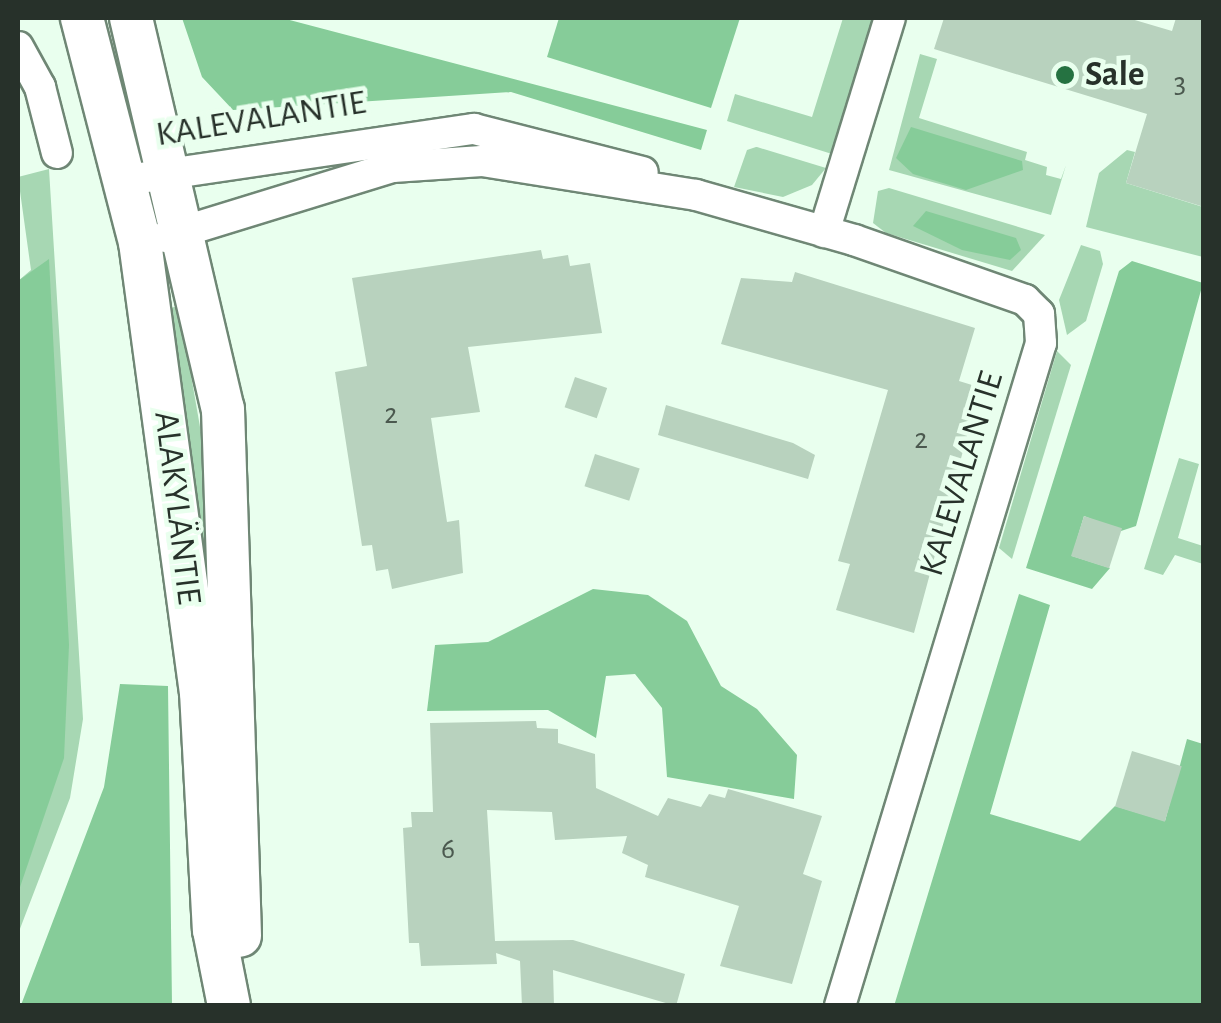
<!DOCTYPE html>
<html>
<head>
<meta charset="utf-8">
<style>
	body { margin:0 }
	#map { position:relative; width:1221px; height:1023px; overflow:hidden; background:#e9ffee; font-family:"Alegreya Sans",sans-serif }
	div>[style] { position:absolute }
	.green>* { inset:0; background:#a7d7b3 }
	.forest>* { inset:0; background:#86cc99 }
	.building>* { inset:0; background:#b8d2be; transform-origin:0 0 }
	.roads { filter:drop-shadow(2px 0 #6f8775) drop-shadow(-2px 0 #6f8775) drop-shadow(0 2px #6f8775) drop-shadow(0 -2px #6f8775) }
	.street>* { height:30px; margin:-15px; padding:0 15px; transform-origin:15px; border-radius:15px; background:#fff }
	.secondary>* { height:42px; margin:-21px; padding:0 21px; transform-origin:21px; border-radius:21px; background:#fff }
	.dots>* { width:28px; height:28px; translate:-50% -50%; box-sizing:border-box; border:5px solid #e9ffee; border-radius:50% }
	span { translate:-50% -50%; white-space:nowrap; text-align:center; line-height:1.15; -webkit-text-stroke:9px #e9ffee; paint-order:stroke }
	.number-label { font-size:30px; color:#4b594f }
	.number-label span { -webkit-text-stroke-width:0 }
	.poi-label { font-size:35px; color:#27312a; font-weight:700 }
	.left { translate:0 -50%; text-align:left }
	.street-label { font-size:35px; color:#27312a }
	.frame { position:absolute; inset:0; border:20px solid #27312a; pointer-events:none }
</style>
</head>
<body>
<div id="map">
	<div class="green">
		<div style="clip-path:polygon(843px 18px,874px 18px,832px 154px,727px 121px,735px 94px,812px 117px)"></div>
		<div style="clip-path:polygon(920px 54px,937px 59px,919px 118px,1027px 152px,1025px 160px,1047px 167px,1046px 175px,1061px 179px,1066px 165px,1051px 215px,889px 170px)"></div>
		<div style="clip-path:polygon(756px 147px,757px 147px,826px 168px,812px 185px,783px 197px,734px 187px,747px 150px)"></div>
		<div style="clip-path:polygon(1127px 150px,1135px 152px,1126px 183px,1203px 207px,1203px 257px,1086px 227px,1099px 173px)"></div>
		<div style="clip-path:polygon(49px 169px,83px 719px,70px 798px,18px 934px,18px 281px,31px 270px,18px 177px)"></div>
		<div style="clip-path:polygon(889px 188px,1045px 235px,1012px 271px,886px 233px,873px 223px,878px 191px)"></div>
		<div style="clip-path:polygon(1081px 245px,1100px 251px,1103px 264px,1086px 321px,1067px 335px,1059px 300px)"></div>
		<div style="clip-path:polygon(179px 306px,204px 450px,207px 589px,170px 308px)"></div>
		<div style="clip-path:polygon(1057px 351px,1071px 365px,1012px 559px,999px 548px)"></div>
		<div style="clip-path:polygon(1179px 458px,1199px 464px,1178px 538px,1203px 546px,1203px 564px,1175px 555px,1163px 575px,1144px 569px)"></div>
	</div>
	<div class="forest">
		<div style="clip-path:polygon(182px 18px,282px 18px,707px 130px,701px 150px,511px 92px,233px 110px,202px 77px)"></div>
		<div style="clip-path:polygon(559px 18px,740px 18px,711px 108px,547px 57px)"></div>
		<div style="clip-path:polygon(911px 127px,1022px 161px,1023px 170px,966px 190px,913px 174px,896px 158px)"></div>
		<div style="clip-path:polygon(926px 211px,1016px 238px,1021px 250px,1010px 260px,962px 250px,913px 226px)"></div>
		<div style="clip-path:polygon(49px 259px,69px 645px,64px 758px,18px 893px,18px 281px)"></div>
		<div style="clip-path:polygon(1132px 261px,1203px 283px,1136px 526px,1121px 531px,1084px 516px,1072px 556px,1110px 568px,1092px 589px,1026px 568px,1119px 271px)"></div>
		<div style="clip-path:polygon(593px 589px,648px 595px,687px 621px,721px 686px,757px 709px,797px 755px,794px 799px,667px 777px,662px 708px,635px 674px,606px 676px,596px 738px,548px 710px,427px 711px,435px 645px,488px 642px)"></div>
		<div style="clip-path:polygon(1019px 594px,1050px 605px,990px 814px,1080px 841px,1115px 806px,1165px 821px,1187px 739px,1203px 744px,1203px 1005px,894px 1006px)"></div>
		<div style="clip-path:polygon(120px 684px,168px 686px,172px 1005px,21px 1005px,104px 787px)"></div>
	</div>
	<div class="building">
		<div style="clip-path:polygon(944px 18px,1128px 18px,1172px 31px,1176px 18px,1204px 18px,1204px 207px,1126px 183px,1147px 114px,934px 49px)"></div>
		<div style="clip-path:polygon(541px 250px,543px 259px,568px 255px,570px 266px,590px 263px,602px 333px,468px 347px,480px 412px,431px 418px,447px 522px,459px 520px,463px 573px,392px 589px,388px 569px,376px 571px,372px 545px,362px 546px,335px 372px,367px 366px,352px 278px)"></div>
		<div style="clip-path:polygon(795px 272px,975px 328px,959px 381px,972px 385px,969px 396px,977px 399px,914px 633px,836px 610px,850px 564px,838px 561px,888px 390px,721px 344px,741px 278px,792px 282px)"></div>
		<div style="left:575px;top:377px;width:34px;height:32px;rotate:19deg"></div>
		<div style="clip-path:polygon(666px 405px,793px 443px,815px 455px,808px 479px,658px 435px)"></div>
		<div style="left:595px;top:454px;width:47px;height:34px;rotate:18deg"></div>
		<div style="left:1084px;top:516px;width:40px;height:42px;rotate:18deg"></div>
		<div style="clip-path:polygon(536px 721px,537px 728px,558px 729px,558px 743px,595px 754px,596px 788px,658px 816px,668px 798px,701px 807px,709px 794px,725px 798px,728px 789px,822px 816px,803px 874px,822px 881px,792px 984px,720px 966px,739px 906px,645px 877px,648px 865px,622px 853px,627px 836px,555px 840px,552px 812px,487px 810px,495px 941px,573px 940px,685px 974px,676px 1006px,553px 970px,554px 1006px,522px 1006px,520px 961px,496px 953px,497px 964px,421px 966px,419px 943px,409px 943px,403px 828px,412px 827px,411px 812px,433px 812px,430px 723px)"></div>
		<div style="left:1132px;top:751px;width:52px;height:58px;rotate:17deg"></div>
	</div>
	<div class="roads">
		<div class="street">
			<div style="left:18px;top:47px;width:46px;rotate:61.2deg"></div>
			<div style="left:40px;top:87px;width:68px;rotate:75.6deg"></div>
			<div style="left:127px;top:180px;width:351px;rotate:-8.4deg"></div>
			<div style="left:474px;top:129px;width:174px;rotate:14.3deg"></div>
			<div style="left:824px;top:232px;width:224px;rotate:-72.9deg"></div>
			<div style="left:165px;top:237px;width:239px;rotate:-17.1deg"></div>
			<div style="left:393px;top:167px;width:89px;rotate:-3.9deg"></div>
			<div style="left:482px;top:161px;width:217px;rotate:9deg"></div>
			<div style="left:696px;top:195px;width:164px;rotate:15.9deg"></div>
			<div style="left:854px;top:240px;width:181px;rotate:19.3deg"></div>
			<div style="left:1025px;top:300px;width:20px;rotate:45deg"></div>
			<div style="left:1039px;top:314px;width:29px;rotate:86deg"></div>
			<div style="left:1041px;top:343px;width:693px;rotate:106.87deg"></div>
		</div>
		<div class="secondary">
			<div style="left:82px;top:18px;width:231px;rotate:75.5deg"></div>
			<div style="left:140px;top:242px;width:454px;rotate:82.3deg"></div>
			<div style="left:201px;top:692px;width:238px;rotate:86.9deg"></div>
			<div style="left:214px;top:930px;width:77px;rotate:78.8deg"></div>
			<div style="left:131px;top:18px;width:402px;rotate:76.8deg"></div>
			<div style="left:223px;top:409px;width:527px;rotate:88.15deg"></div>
		</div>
	</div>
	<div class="dots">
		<div style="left:1065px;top:75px;background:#257241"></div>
	</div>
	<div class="number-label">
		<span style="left:1180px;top:83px">3</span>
		<span style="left:391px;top:414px">2</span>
		<span style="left:921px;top:439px">2</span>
		<span style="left:448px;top:849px">6</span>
	</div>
	<div class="poi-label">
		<span class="left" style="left:1085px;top:75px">Sale</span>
	</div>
	<div class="street-label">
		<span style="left:261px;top:119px;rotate:-9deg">KALEVALANTIE</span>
		<span style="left:962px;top:474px;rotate:-73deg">KALEVALANTIE</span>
		<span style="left:177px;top:508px;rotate:83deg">ALAKYLÄNTIE</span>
	</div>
	<div class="frame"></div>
</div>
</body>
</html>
